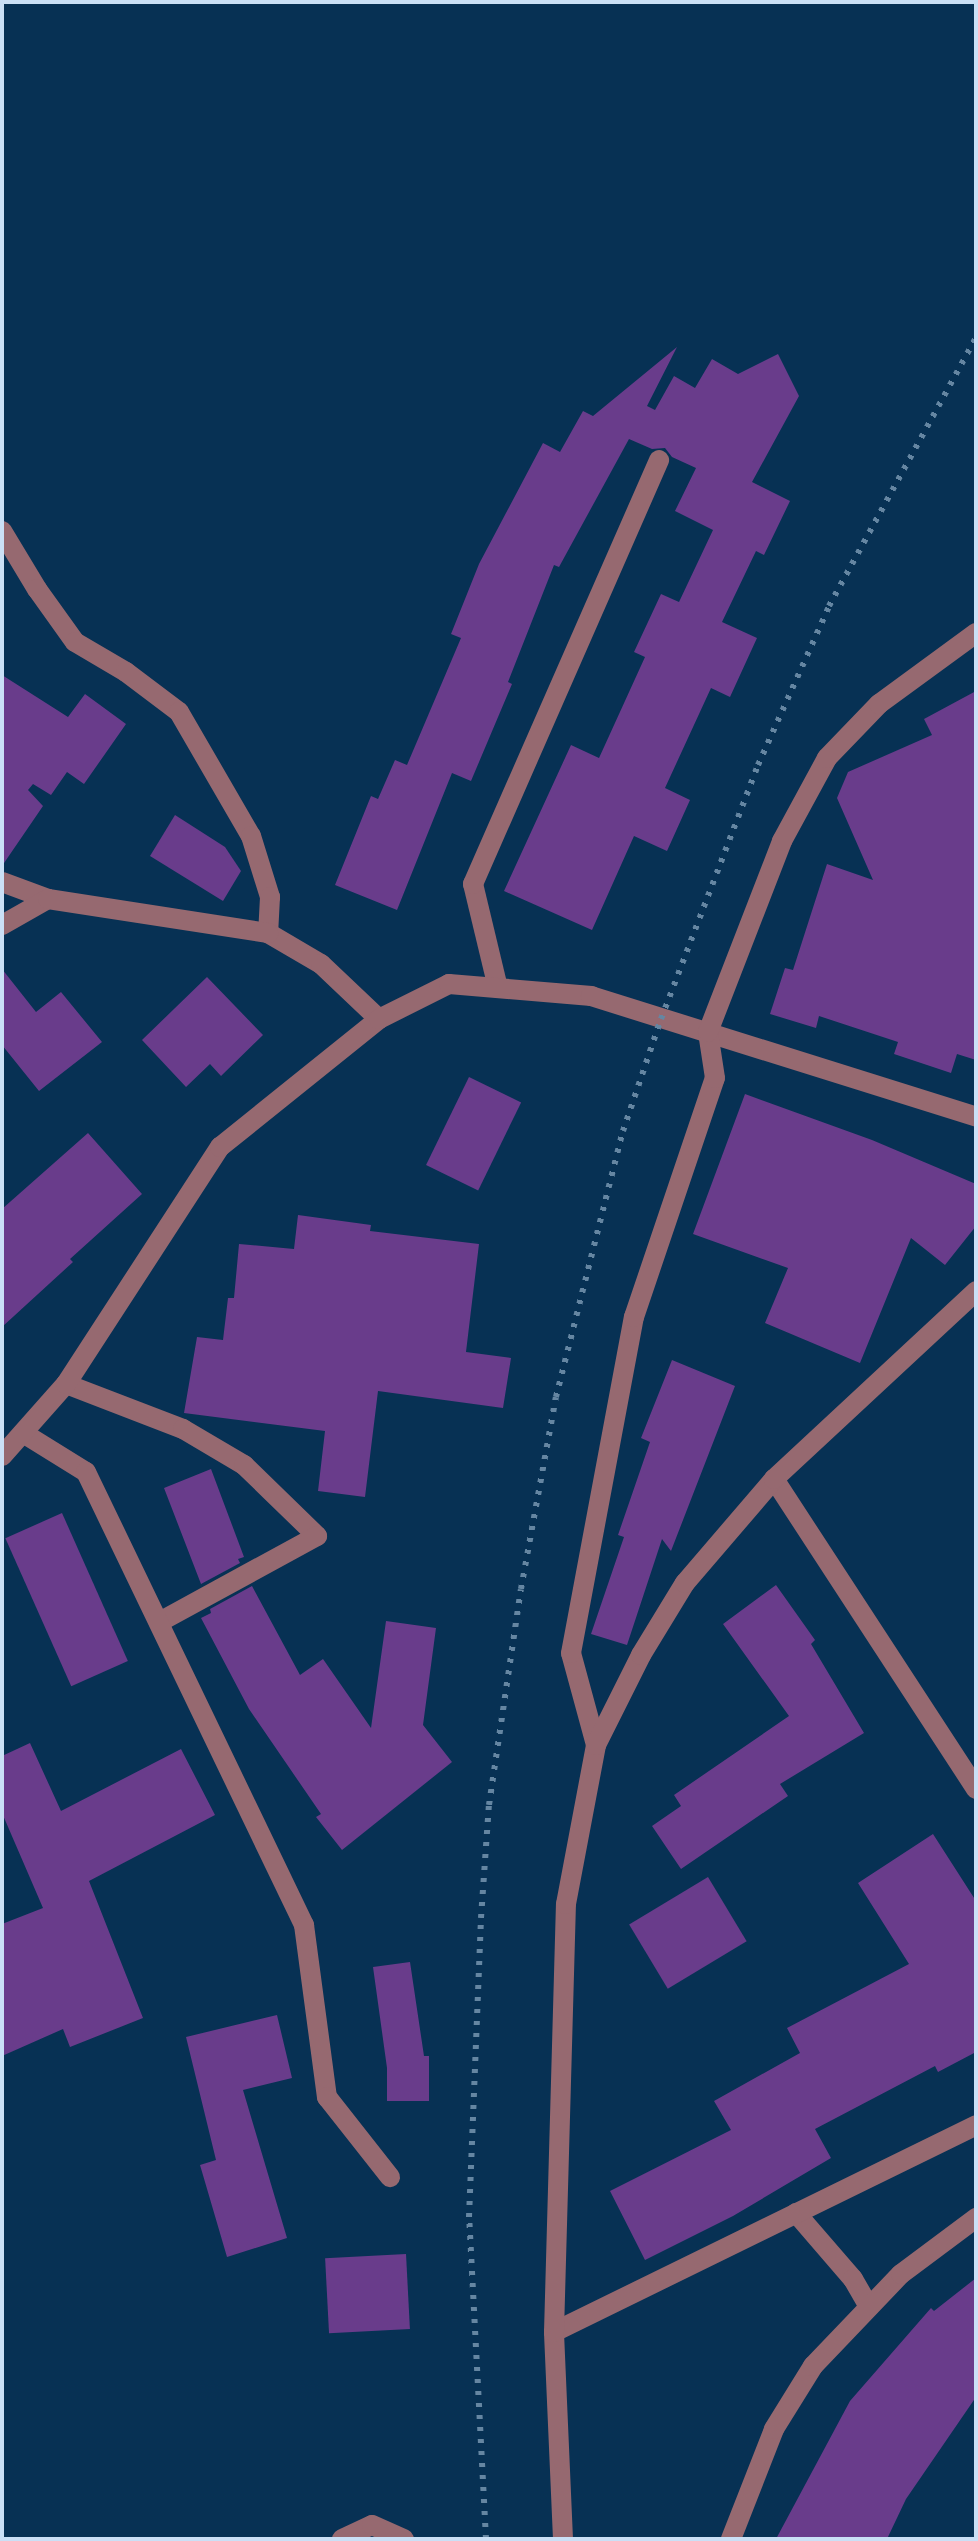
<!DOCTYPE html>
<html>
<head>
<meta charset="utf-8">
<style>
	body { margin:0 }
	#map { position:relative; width:978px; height:2541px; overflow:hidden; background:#073154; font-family:Roboto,sans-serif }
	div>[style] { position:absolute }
	.building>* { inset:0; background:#693c8b; transform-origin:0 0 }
	.minor>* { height:20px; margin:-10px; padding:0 10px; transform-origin:10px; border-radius:10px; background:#966970 }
	.rail>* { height:6px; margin-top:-3px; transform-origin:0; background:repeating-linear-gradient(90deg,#6586a2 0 4px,transparent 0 12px) }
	span { translate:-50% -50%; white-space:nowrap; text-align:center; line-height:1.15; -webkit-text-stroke:6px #002749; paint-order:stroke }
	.frame { position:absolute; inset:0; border:4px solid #cae0f6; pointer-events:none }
</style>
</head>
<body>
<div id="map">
	<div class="building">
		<div style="clip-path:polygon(677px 347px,647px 406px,655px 410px,674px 376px,695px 388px,712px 359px,738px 374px,778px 354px,799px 396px,752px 482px,790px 501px,764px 555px,756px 551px,722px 622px,757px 638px,730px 697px,711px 688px,665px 788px,690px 800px,667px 851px,634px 836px,592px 930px,504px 891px,571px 745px,599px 758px,645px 657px,634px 652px,661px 594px,679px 602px,713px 530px,675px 511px,696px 468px,672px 457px,665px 448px,652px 449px,629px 439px,559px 567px,554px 565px,508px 682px,512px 684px,471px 781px,452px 773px,397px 910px,335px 885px,371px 796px,378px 799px,395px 760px,407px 765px,461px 638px,451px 634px,479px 564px,543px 443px,560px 452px,583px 411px,593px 416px)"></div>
		<div style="clip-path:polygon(2px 675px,68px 717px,85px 694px,126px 724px,84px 784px,67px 772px,51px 795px,33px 784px,28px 790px,43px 806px,2px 866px)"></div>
		<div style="clip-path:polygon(976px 691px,976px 1060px,957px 1054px,951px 1073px,894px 1054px,898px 1042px,819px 1016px,816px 1028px,770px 1014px,785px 968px,793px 970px,827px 864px,873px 880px,837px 798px,848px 772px,932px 735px,924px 719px)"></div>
		<div style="clip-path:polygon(175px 815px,225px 847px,241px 871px,223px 901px,150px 856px)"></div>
		<div style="clip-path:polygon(2px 969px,36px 1012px,61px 992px,102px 1042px,39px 1091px,2px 1045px)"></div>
		<div style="clip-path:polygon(207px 977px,263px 1035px,221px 1076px,210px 1064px,186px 1087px,142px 1040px)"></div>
		<div style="left:469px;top:1077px;width:58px;height:98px;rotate:26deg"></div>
		<div style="clip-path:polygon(745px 1094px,872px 1140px,976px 1184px,976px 1226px,945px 1265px,911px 1238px,860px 1363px,765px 1323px,788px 1268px,693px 1234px)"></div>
		<div style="clip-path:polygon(88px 1133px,142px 1194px,70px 1259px,73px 1262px,2px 1327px,2px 1209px)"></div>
		<div style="clip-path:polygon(298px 1215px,371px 1225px,370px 1231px,479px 1244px,466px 1352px,511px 1358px,503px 1408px,378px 1391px,365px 1497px,318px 1491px,325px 1431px,184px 1413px,197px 1337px,223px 1340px,228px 1298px,234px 1298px,239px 1244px,294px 1249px)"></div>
		<div style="clip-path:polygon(672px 1360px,735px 1386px,671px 1551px,662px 1539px,627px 1645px,591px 1634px,624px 1537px,618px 1535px,650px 1442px,641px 1438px)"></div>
		<div style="clip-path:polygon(211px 1469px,244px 1557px,238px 1559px,240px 1563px,201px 1584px,164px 1488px)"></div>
		<div style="left:62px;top:1513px;width:162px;height:62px;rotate:66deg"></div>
		<div style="clip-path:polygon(776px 1585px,815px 1640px,811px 1644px,864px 1733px,780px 1784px,788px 1796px,681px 1869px,652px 1826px,681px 1806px,674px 1795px,789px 1716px,723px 1624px)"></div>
		<div style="clip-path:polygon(252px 1586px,300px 1675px,323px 1659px,371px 1728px,386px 1621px,436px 1628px,423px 1725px,452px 1762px,342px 1850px,316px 1817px,321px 1814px,249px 1709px,201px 1618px,211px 1613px,210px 1609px)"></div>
		<div style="clip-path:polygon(30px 1743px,61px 1811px,181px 1749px,215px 1815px,89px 1881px,143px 2018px,70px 2047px,63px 2029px,2px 2056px,2px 1924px,43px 1908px,2px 1813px,2px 1756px)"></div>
		<div style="clip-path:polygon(933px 1834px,976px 1901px,976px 2052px,938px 2072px,935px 2066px,815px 2129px,831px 2158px,733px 2216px,645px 2260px,610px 2191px,731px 2130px,714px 2101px,800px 2053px,787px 2028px,909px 1964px,858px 1883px)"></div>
		<div style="left:708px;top:1877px;width:75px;height:92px;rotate:59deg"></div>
		<div style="clip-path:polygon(410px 1962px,424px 2056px,429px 2056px,429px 2101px,387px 2101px,387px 2068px,373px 1967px)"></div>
		<div style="clip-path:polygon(277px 2015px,292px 2078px,243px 2090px,287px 2238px,227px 2257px,200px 2165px,216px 2160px,186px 2037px)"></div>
		<div style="left:406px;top:2254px;width:75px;height:81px;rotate:87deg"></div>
		<div style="clip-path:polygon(976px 2278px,976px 2397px,906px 2499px,887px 2539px,776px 2539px,850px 2401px,931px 2308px,934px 2311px)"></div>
	</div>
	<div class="minor">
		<div style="left:2px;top:531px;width:68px;rotate:58.9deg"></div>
		<div style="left:37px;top:589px;width:65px;rotate:54.4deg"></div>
		<div style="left:75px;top:642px;width:59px;rotate:30.5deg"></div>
		<div style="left:126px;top:672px;width:66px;rotate:37deg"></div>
		<div style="left:179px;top:712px;width:143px;rotate:59.9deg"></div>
		<div style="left:251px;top:836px;width:64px;rotate:72.7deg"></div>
		<div style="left:270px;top:897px;width:36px;rotate:93deg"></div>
		<div style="left:268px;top:933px;width:61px;rotate:30.3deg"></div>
		<div style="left:321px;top:964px;width:80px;rotate:43.5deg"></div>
		<div style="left:2px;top:882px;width:49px;rotate:20.3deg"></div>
		<div style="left:2px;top:925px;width:53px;rotate:-29.5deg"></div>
		<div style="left:48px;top:899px;width:223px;rotate:8.8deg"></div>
		<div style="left:498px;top:988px;width:107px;rotate:-103.5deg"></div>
		<div style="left:473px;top:884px;width:463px;rotate:-66.3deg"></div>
		<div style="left:66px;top:1384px;width:125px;rotate:21deg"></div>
		<div style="left:183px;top:1429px;width:71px;rotate:30.5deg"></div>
		<div style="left:244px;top:1465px;width:102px;rotate:44.2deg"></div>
		<div style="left:317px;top:1536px;width:180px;rotate:151.4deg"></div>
		<div style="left:23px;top:1433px;width:74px;rotate:31.8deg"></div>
		<div style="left:86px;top:1472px;width:503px;rotate:64.3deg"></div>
		<div style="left:304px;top:1925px;width:174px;rotate:82.4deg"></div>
		<div style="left:327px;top:2097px;width:102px;rotate:51.8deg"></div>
		<div style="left:2px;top:1456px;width:96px;rotate:-48.4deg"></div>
		<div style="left:66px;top:1384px;width:283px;rotate:-57deg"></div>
		<div style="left:220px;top:1147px;width:204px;rotate:-38.8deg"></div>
		<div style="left:379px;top:1019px;width:78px;rotate:-26.6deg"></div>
		<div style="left:449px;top:984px;width:143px;rotate:4.8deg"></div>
		<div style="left:591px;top:996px;width:404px;rotate:17.4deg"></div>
		<div style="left:774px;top:1479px;width:370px;rotate:56.9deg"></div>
		<div style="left:596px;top:1745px;width:95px;rotate:-105.2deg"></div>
		<div style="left:571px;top:1653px;width:342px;rotate:-79.4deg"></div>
		<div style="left:634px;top:1317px;width:252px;rotate:-71.3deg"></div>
		<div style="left:715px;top:1078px;width:47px;rotate:-98.7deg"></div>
		<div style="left:708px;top:1032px;width:205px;rotate:-68.8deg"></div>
		<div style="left:782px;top:841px;width:94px;rotate:-61.5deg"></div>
		<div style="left:827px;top:758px;width:75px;rotate:-46.1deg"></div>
		<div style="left:879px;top:704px;width:120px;rotate:-36.2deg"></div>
		<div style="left:796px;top:2213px;width:87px;rotate:49.2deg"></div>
		<div style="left:853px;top:2279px;width:32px;rotate:60deg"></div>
		<div style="left:554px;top:2332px;width:470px;rotate:-26.1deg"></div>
		<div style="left:342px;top:2539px;width:33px;rotate:-25deg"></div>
		<div style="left:372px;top:2525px;width:35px;rotate:24deg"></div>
		<div style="left:563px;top:2539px;width:207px;rotate:-92.5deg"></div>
		<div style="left:554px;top:2332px;width:428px;rotate:-88.4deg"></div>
		<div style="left:566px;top:1904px;width:162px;rotate:-79.3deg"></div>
		<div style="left:596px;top:1745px;width:101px;rotate:-63.4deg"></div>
		<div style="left:641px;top:1655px;width:84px;rotate:-58.6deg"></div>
		<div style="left:685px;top:1583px;width:137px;rotate:-49.4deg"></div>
		<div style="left:774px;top:1479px;width:276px;rotate:-42.9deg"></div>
		<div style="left:731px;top:2539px;width:118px;rotate:-68.6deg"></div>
		<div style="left:774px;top:2429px;width:74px;rotate:-58.2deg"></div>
		<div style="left:813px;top:2366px;width:127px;rotate:-46.3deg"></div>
		<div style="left:901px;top:2274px;width:94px;rotate:-36.7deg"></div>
	</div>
	<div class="rail">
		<div style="left:486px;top:2539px;width:322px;rotate:-93deg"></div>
		<div style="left:469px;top:2217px;width:299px;rotate:-87.7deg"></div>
		<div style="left:481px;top:1918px;width:113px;rotate:-86deg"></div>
		<div style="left:489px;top:1805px;width:218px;rotate:-81.6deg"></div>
		<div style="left:521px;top:1589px;width:195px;rotate:-79.7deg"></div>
		<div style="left:556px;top:1397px;width:274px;rotate:-75.9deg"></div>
		<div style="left:623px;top:1131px;width:118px;rotate:-71.3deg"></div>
		<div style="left:661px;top:1019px;width:272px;rotate:-69.1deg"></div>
		<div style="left:758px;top:765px;width:174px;rotate:-65.9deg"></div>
		<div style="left:829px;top:606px;width:307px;rotate:-61.3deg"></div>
	</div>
	<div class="frame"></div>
</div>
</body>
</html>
